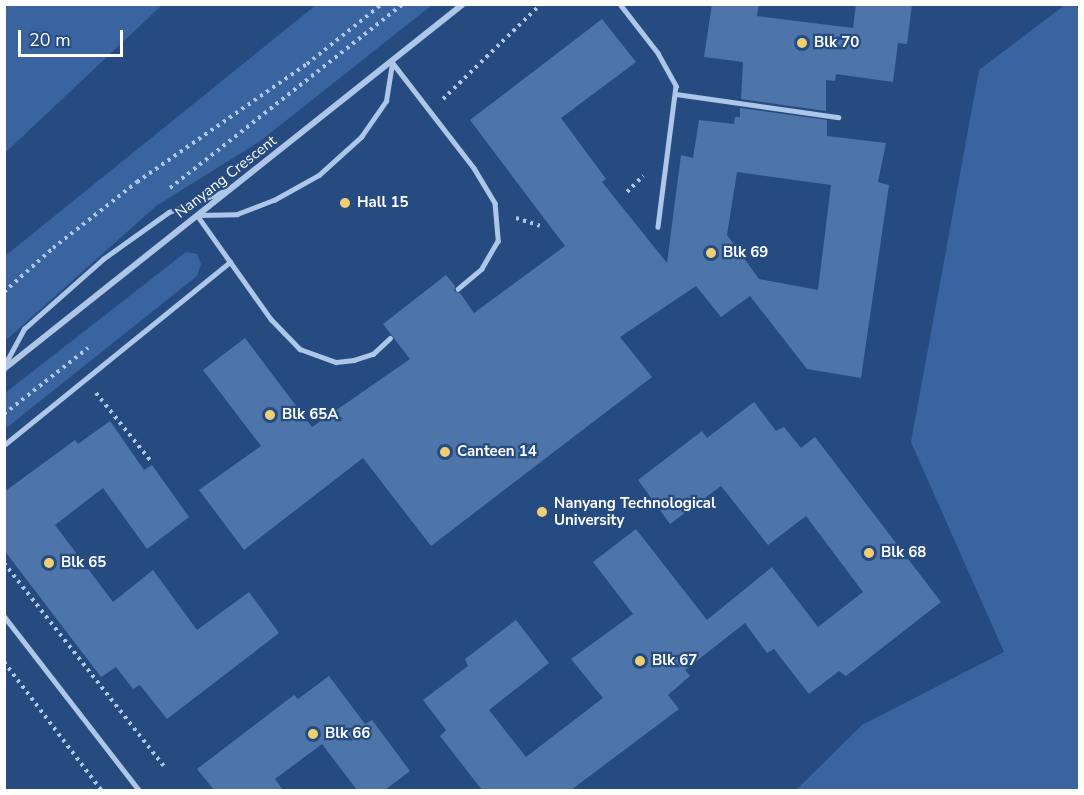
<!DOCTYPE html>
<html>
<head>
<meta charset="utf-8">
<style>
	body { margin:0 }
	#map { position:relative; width:1084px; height:795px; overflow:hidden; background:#264b81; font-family:"Nunito Sans",sans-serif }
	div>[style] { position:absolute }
	.green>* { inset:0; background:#3a649f }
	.building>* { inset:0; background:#4e75aa }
	.path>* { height:4px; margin-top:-2px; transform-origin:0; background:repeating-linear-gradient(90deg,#aec6e7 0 3px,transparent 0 7.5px) }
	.lane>* { height:4.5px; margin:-2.25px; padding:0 2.25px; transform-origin:2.25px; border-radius:2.25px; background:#aec6e7 }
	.street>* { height:6px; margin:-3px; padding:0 3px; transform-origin:3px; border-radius:3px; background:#aec6e7 }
	.dots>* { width:16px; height:16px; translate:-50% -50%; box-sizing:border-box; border:3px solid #264b81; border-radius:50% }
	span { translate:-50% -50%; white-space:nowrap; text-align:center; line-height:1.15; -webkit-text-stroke:4.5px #264b81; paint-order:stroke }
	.poi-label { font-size:15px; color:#fff; font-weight:700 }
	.left { translate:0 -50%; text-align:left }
	.street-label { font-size:15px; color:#fff }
	.frame { position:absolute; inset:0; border:6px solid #fff; pointer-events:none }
	.scale { position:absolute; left:18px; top:30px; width:105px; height:27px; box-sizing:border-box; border:3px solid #fff; border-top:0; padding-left:8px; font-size:18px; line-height:21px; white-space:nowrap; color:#fff; -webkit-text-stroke:4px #264b81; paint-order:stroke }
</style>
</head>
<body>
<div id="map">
	<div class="green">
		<div style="clip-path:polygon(5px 4px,162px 4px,162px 5px,5px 153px)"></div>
		<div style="clip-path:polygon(316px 5px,432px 5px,259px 142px,156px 206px,5px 341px,5px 256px)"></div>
		<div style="clip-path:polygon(1065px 5px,1080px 5px,1079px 790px,796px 790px,862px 725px,1004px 652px,911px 442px,979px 70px)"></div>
		<div style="clip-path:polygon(186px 252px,197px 254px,201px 264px,197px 276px,5px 429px,5px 393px)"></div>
	</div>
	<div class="building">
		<div style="clip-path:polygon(712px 4px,759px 4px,757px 16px,853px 28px,856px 4px,912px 4px,907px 44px,898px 43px,893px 82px,836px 74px,835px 81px,826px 80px,826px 111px,741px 99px,743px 62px,704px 57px)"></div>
		<div style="clip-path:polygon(evenodd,602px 19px,636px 62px,561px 118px,606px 179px,602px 182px,667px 263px,681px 155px,693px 158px,699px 120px,734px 124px,735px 117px,740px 117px,740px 108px,827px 120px,827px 136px,886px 143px,878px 182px,889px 185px,861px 378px,807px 369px,750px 296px,721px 317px,696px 286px,620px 337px,652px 377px,431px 546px,363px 458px,244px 550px,199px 490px,261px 446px,203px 370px,245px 338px,312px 427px,410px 359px,383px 324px,446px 275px,455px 286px,454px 291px,460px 293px,474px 313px,565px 246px,470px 120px,602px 19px,737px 172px,831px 185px,818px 290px,759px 279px,727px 235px,737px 172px)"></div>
		<div style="clip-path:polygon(754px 402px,776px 431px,784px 427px,801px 448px,815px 437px,941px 602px,846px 676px,839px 671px,809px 694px,774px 649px,767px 653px,745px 623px,685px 670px,690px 676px,668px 695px,679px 709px,571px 790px,482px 790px,440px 736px,446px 730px,423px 700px,468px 666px,465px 659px,516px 620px,549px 663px,489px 710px,526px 757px,603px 698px,571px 659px,633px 614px,593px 562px,636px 529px,707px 620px,772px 567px,818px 627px,863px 592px,806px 516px,768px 545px,721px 486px,670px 524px,638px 480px,702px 431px,707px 438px)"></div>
		<div style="clip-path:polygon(110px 421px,144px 470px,152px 465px,189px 517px,147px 549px,103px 488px,55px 525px,113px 602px,153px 570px,197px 630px,249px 592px,279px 633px,167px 719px,140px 685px,133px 689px,116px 667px,101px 677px,4px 550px,4px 492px,75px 440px,78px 444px)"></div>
		<div style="clip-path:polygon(329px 676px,365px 724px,372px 720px,410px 771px,385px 790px,357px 790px,322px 744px,275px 779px,283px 790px,214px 790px,197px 769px,294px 695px,298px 699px)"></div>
	</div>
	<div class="path">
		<div style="left:443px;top:99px;width:136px;rotate:-44.1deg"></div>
		<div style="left:170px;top:188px;width:297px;rotate:-38.3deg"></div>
		<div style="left:627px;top:192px;width:23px;rotate:-45deg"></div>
		<div style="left:516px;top:218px;width:25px;rotate:18deg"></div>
		<div style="left:4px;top:292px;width:66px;rotate:-41.9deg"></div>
		<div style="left:53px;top:248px;width:107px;rotate:-38.2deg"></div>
		<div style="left:137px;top:182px;width:207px;rotate:-34.8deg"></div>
		<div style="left:307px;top:64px;width:96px;rotate:-38.7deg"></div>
		<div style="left:96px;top:393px;width:86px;rotate:51.1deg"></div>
		<div style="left:4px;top:414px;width:107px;rotate:-38.2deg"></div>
		<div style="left:4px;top:563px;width:258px;rotate:51.8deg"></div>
		<div style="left:4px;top:662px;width:161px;rotate:52.8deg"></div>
	</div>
	<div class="lane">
		<div style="left:620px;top:4px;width:62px;rotate:52.2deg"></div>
		<div style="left:658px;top:53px;width:38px;rotate:61deg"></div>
		<div style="left:676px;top:86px;width:142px;rotate:97.3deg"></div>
		<div style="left:392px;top:62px;width:134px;rotate:52.3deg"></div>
		<div style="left:474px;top:168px;width:41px;rotate:59deg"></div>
		<div style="left:495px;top:203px;width:38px;rotate:85deg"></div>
		<div style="left:498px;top:241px;width:32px;rotate:120deg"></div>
		<div style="left:482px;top:269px;width:31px;rotate:140deg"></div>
		<div style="left:676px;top:94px;width:164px;rotate:8.1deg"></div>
		<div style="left:197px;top:215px;width:128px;rotate:54.6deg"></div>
		<div style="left:271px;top:319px;width:42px;rotate:46deg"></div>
		<div style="left:300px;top:349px;width:38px;rotate:20deg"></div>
		<div style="left:336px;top:362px;width:18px;rotate:-6deg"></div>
		<div style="left:354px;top:360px;width:20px;rotate:-18deg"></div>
		<div style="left:373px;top:354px;width:23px;rotate:-43deg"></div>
		<div style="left:198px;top:215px;width:39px;rotate:-1deg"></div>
		<div style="left:237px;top:214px;width:40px;rotate:-21deg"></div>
		<div style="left:274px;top:200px;width:51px;rotate:-29.1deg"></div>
		<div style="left:319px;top:175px;width:57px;rotate:-42.1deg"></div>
		<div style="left:361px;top:137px;width:44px;rotate:-55.2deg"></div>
		<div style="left:386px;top:101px;width:39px;rotate:-81deg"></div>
		<div style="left:4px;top:366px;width:42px;rotate:-61.6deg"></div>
		<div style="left:24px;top:329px;width:106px;rotate:-41.5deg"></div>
		<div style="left:103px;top:259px;width:81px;rotate:-35.5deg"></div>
		<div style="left:169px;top:212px;width:60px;rotate:-20.6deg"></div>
		<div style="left:4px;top:445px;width:291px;rotate:-39deg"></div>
		<div style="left:4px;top:616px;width:220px;rotate:52.2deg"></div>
	</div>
	<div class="street">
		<div style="left:4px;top:369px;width:586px;rotate:-38.49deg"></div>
	</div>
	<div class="dots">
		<div style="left:802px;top:43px;background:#f0cf73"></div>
		<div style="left:345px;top:203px;background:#f0cf73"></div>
		<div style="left:711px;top:253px;background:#f0cf73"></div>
		<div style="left:270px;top:415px;background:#f0cf73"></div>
		<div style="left:445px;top:452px;background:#f0cf73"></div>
		<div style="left:542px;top:512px;background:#f0cf73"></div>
		<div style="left:869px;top:553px;background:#f0cf73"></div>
		<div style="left:49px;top:563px;background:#f0cf73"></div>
		<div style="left:640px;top:661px;background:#f0cf73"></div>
		<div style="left:313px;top:734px;background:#f0cf73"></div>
	</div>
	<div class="poi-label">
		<span class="left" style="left:814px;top:43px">Blk 70</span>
		<span class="left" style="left:357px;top:203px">Hall 15</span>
		<span class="left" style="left:723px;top:253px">Blk 69</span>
		<span class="left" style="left:282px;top:415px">Blk 65A</span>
		<span class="left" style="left:457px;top:452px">Canteen 14</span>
		<span class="left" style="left:554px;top:512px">Nanyang Technological<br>University</span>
		<span class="left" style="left:881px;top:553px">Blk 68</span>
		<span class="left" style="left:61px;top:563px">Blk 65</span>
		<span class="left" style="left:652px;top:661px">Blk 67</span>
		<span class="left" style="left:325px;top:734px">Blk 66</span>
	</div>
	<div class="street-label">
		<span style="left:226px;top:177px;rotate:-38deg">Nanyang Crescent</span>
	</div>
	<div class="frame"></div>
	<div class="scale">20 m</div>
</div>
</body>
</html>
